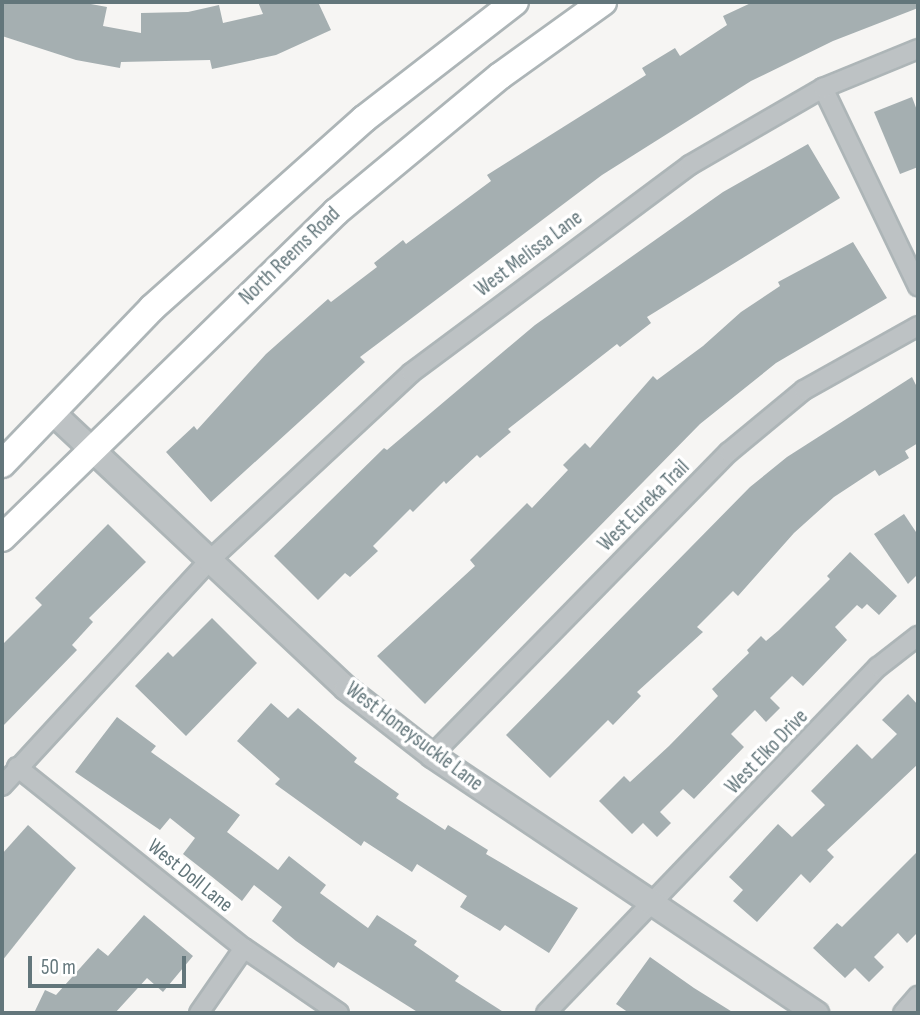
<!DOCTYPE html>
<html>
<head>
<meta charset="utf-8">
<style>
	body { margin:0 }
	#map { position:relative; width:920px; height:1015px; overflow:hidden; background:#f6f5f3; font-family:"Sofia Sans Condensed",sans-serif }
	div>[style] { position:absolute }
	.building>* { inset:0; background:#a5afb1 }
	.roads { filter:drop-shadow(2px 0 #adb5b7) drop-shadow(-2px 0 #adb5b7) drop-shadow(0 2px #adb5b7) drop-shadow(0 -2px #adb5b7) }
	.minor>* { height:18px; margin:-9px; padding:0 9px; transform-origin:9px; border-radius:9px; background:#bdc2c4 }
	.tertiary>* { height:23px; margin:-11.5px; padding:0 11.5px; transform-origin:11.5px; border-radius:11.5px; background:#bdc2c4 }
	.secondary>* { height:26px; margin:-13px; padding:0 13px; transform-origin:13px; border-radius:13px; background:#fff }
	span { translate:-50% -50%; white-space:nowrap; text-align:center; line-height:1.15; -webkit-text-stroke:7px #fff; paint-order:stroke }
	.street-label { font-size:21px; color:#63767b }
	.frame { position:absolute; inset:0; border:4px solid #63767b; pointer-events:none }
	.scale { position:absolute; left:28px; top:956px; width:158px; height:32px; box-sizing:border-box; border:4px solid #63767b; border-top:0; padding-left:9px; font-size:21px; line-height:24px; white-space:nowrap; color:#63767b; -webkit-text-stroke:5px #fff; paint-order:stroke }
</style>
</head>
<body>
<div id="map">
	<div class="building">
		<div style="clip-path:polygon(2px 2px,80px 2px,107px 7px,103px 26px,141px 33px,141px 13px,188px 12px,219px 5px,223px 23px,263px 14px,258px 2px,318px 2px,331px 30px,276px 55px,212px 69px,210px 60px,121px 62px,120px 68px,76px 60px,2px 36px)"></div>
		<div style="clip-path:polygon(753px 2px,918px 2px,918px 8px,833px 41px,751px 81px,602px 175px,360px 357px,365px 362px,211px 502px,166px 452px,194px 426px,197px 430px,266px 354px,328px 299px,331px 302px,377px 267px,374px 263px,403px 240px,406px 244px,491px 181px,487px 175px,646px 75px,642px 68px,675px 48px,680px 56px,727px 25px,723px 16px)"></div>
		<div style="clip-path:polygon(912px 97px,918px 113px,918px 167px,900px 174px,874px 112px)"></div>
		<div style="clip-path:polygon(808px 144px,840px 198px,647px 317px,651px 323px,620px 347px,617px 344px,508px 429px,511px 432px,480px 458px,477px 455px,446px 484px,444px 481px,413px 512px,410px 509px,373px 546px,378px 551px,350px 577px,345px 573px,318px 600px,274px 556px,384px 448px,387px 450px,535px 325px,723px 192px)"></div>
		<div style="clip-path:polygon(853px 242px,887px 298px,776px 363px,700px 424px,425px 704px,377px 656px,475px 566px,470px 560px,527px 503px,532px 508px,568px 470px,563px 465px,585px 443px,590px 448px,653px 376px,657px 380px,703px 346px,741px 312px,780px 286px,778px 282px)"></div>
		<div style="clip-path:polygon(912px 377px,918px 389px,918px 443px,905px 451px,909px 458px,879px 476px,875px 470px,834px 497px,794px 533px,738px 596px,733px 591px,697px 627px,703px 632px,637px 692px,641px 696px,613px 725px,608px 720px,550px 778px,506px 735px,750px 487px,787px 457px)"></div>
		<div style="clip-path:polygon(904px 514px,918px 535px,918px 574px,908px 584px,874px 534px)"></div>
		<div style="clip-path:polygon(108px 524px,146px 562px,89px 618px,93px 622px,72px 645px,77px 650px,2px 727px,2px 645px,42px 605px,35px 598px)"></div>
		<div style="clip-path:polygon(850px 552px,897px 596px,879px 615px,867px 604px,862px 609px,857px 605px,835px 627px,847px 640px,803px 686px,792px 676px,770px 698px,780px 708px,766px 722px,755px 710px,731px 734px,744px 747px,694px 799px,683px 789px,660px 812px,671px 823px,657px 837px,643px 823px,632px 834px,599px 801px,624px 776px,630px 782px,669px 746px,718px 696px,712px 689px,749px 653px,747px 650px,761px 636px,766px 641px,779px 630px,830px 579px,827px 576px)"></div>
		<div style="clip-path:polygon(212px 618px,257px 663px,186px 736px,135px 686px,168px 652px,173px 657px)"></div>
		<div style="clip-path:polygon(908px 694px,918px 705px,918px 764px,827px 850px,834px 857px,810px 883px,801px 874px,757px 922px,733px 901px,743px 890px,729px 877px,778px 824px,792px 837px,825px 805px,811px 791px,857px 744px,872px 759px,897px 734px,882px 720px)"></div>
		<div style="clip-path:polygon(271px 703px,288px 718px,298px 708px,357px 758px,354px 762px,399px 794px,396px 798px,445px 830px,448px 825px,488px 850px,486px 854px,578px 908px,549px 953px,505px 925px,500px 931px,460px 907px,467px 896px,417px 864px,412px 872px,364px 841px,361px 846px,275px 784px,280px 779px,237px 741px)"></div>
		<div style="clip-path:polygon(117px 717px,156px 746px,151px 752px,240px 815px,227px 832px,278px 870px,289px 856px,326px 885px,320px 893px,368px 928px,377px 915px,417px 941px,414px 945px,459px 976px,455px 981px,505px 1013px,419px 1013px,338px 962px,334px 968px,296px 941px,272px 921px,282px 907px,254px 885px,242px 901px,206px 872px,183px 854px,195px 838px,170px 818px,160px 830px,75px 772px)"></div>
		<div style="clip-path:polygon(28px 825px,76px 868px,2px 961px,2px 854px)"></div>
		<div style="clip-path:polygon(918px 851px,918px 932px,907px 943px,898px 933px,874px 957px,884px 967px,869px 982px,855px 968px,845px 978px,813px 948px,837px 923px,842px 927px)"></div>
		<div style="clip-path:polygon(144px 915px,193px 956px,163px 992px,147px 978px,115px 1013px,34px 1013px,45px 990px,56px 995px,98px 948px,108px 956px)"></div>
		<div style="clip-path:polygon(650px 957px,694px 988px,734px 1013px,629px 1013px,616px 1004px)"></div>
	</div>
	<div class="roads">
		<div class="minor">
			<div style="left:823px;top:88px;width:220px;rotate:64.4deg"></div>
			<div style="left:432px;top:755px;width:424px;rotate:-45.6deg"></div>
			<div style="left:729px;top:452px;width:97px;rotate:-39.6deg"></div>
			<div style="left:804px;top:390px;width:131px;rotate:-29.3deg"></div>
			<div style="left:17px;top:767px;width:290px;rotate:38.6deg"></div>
			<div style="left:244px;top:948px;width:115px;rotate:34.4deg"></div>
			<div style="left:2px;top:786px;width:309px;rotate:-47.4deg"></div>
			<div style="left:211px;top:559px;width:273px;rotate:-42.9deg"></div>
			<div style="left:411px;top:373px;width:348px;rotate:-36.7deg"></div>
			<div style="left:690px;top:165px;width:154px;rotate:-30.1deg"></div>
			<div style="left:823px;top:88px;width:103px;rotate:-22.3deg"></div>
			<div style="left:199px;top:1013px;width:79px;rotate:-55.3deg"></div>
			<div style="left:546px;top:1013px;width:480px;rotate:-46.2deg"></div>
			<div style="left:878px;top:667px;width:51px;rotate:-37.8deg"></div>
			<div style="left:903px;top:1013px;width:23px;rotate:-49deg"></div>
		</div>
		<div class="tertiary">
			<div style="left:52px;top:412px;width:403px;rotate:43.2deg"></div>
			<div style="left:346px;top:688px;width:109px;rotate:37.9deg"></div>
			<div style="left:432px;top:755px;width:463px;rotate:33.9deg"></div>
		</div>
		<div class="secondary">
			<div style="left:2px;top:464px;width:216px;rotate:-46.1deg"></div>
			<div style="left:152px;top:308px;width:284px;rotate:-41.7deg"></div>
			<div style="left:364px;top:119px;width:191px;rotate:-37.8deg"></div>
			<div style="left:2px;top:538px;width:467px;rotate:-44.3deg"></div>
			<div style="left:336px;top:212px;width:213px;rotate:-39.7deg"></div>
			<div style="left:500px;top:76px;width:127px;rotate:-35.7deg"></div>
		</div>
	</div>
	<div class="street-label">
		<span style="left:529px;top:254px;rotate:-37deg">West Melissa Lane</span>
		<span style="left:290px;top:256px;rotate:-44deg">North Reems Road</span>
		<span style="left:644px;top:506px;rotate:-45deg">West Eureka Trail</span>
		<span style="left:414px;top:737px;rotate:37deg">West Honeysuckle Lane</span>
		<span style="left:767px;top:752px;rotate:-46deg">West Elko Drive</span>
		<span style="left:190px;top:876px;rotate:39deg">West Doll Lane</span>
	</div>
	<div class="frame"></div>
	<div class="scale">50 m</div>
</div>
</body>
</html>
